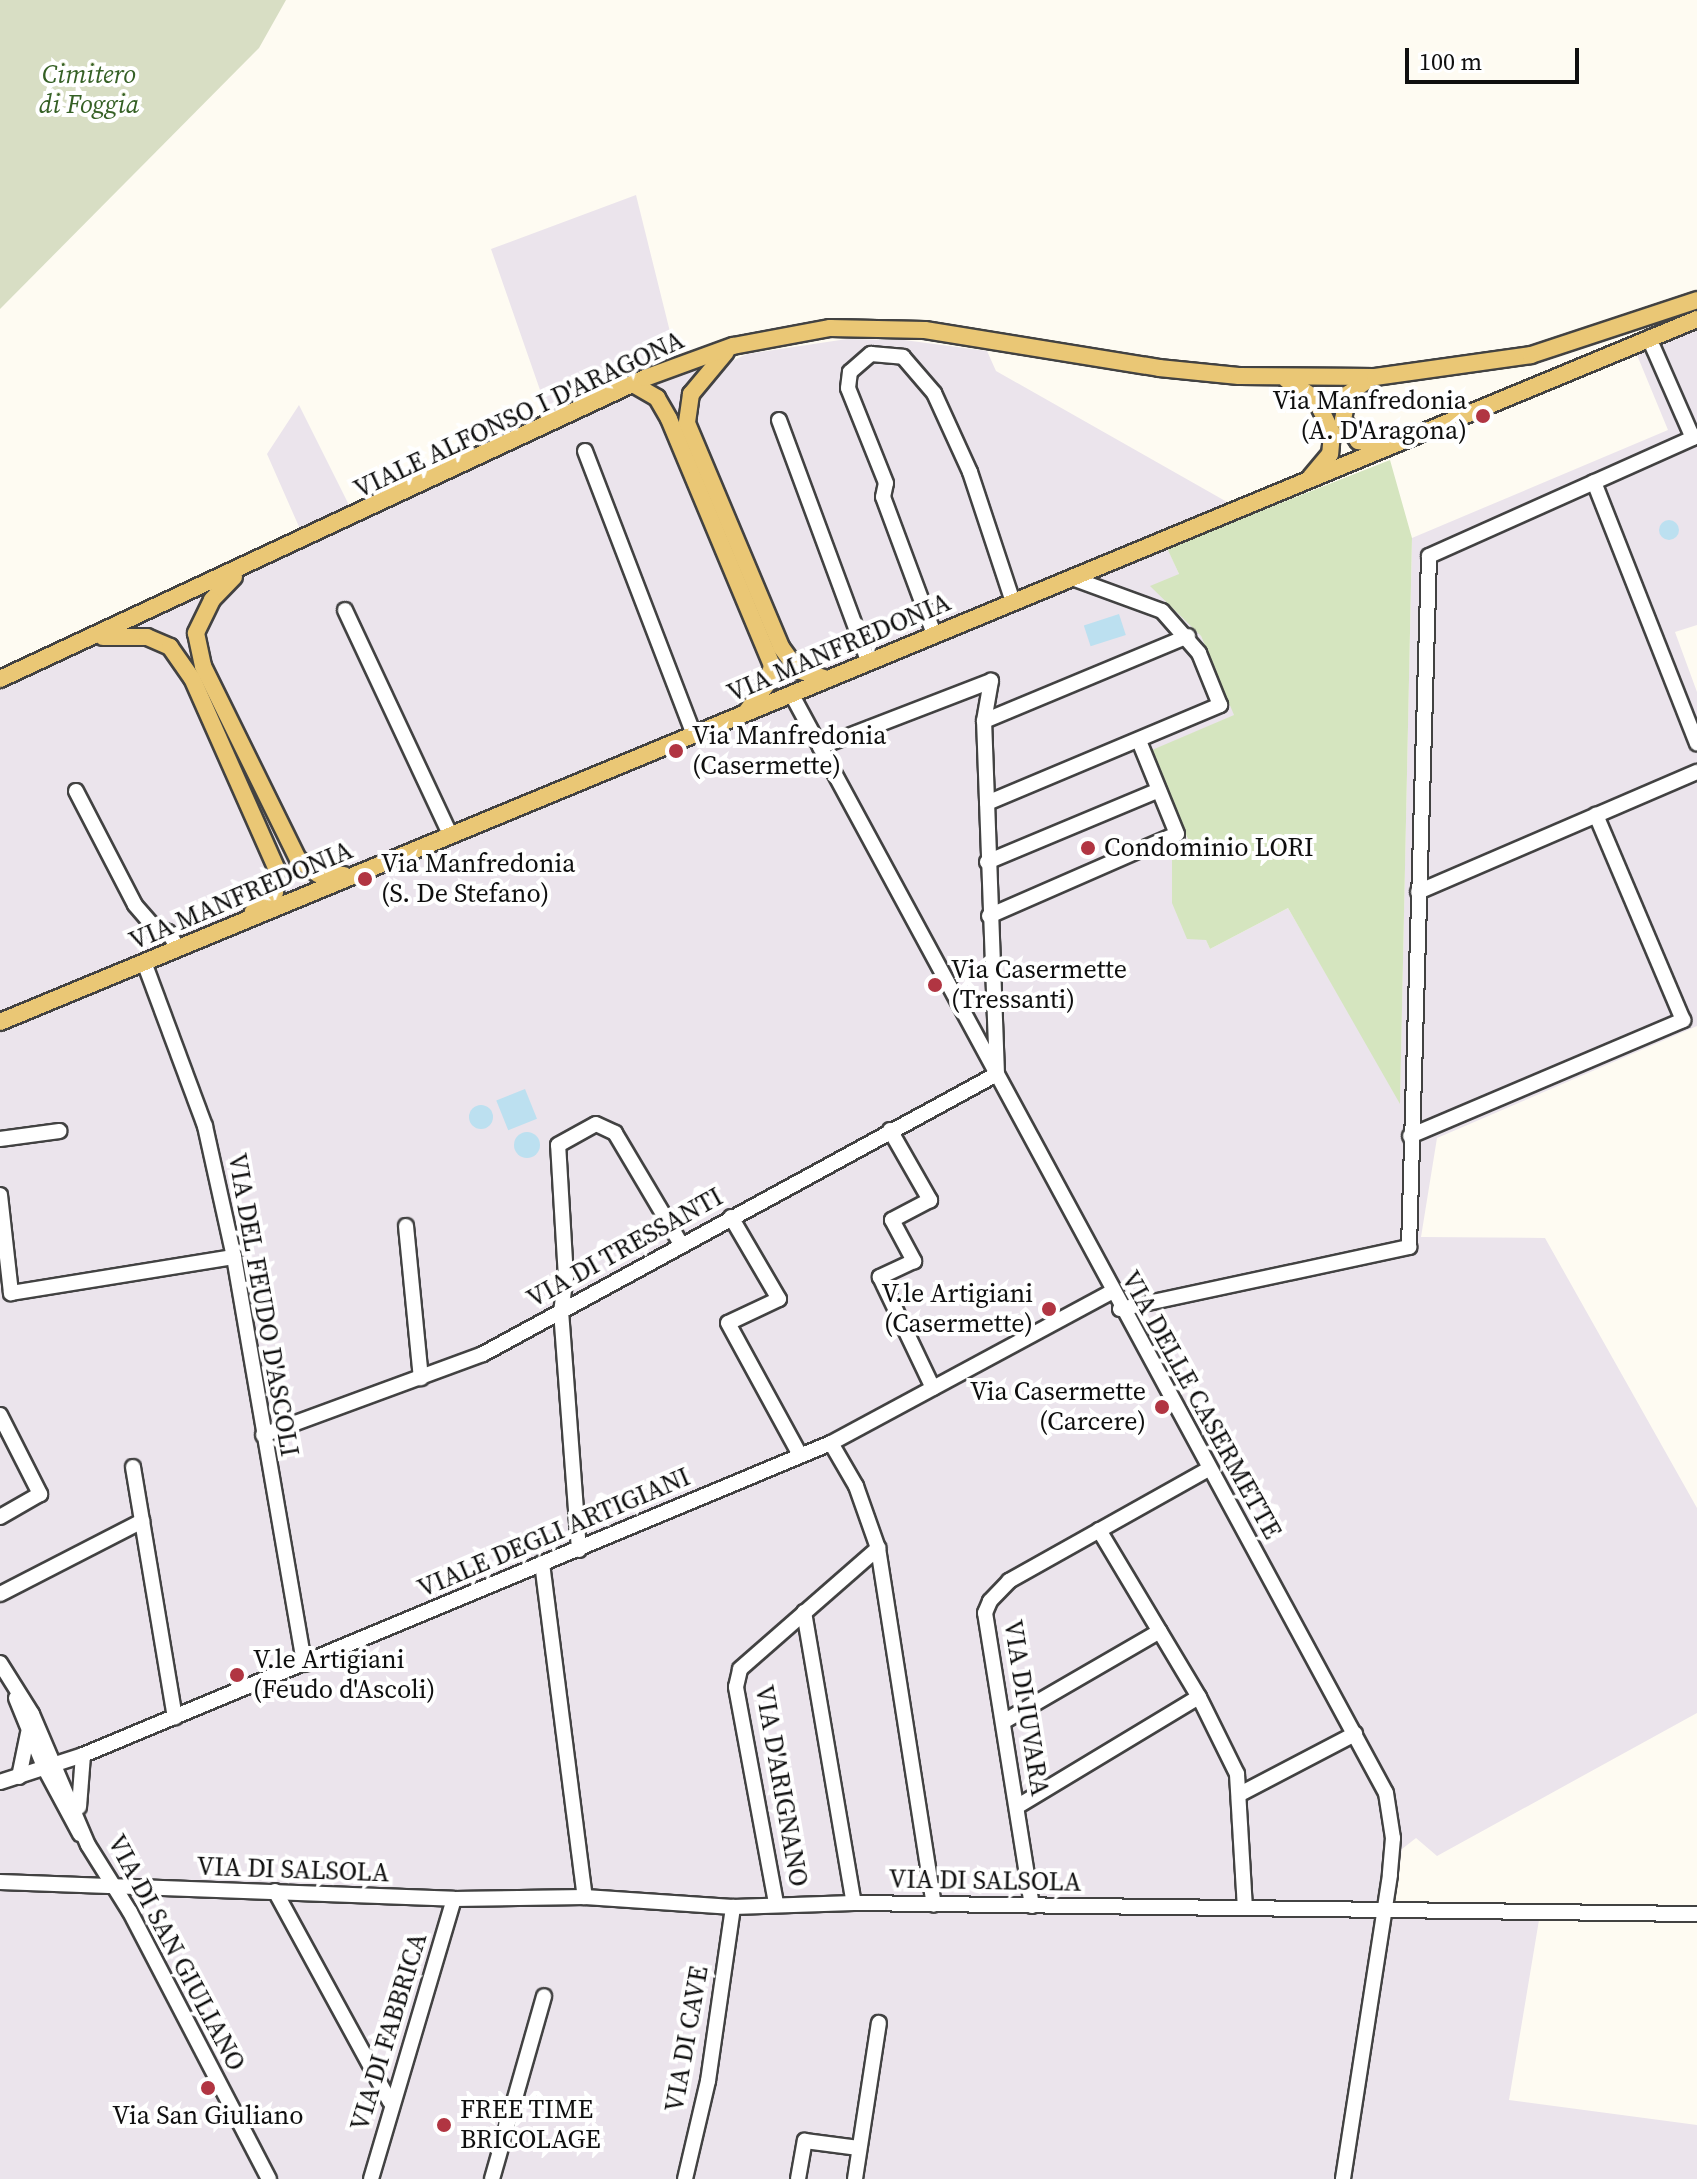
<!DOCTYPE html>
<html>
<head>
<meta charset="utf-8">
<style>
	body { margin:0 }
	#map { position:relative; width:1697px; height:2179px; overflow:hidden; background:#fefbf2; font-family:"Source Serif 4",serif }
	div>[style] { position:absolute }
	.industrial>* { inset:0; background:#ebe4ec }
	.green>* { inset:0; background:#d5e5bf }
	.cemetery>* { inset:0; background:#d8dec4 }
	.water>* { inset:0; background:#bce0f0; transform-origin:0 0 }
	.round { border-radius:50% }
	.roads { filter:drop-shadow(2px 0 #424242) drop-shadow(-2px 0 #424242) drop-shadow(0 2px #424242) drop-shadow(0 -2px #424242) }
	.minor>* { height:14px; margin:-7px; padding:0 7px; transform-origin:7px; border-radius:7px; background:#fff }
	.major>* { height:16px; margin:-8px; padding:0 8px; transform-origin:8px; border-radius:8px; background:#eac775 }
	.dots>* { width:22px; height:22px; translate:-50% -50%; box-sizing:border-box; border:4px solid #fff; border-radius:50% }
	span { translate:-50% -50%; white-space:nowrap; text-align:center; line-height:1.15; -webkit-text-stroke:8px #fff; paint-order:stroke }
	.park-label { font-size:26px; color:#356025; font-style:italic }
	.poi-label { font-size:26px; color:#0f0f0f }
	.right { translate:-100% -50%; text-align:right }
	.left { translate:0 -50%; text-align:left }
	.street-label { font-size:26px; color:#0f0f0f }
	.scale { position:absolute; left:1405px; top:48px; width:174px; height:36px; box-sizing:border-box; border:4px solid #0f0f0f; border-top:0; padding-left:10px; font-size:24px; line-height:28px; white-space:nowrap; color:#0f0f0f; -webkit-text-stroke:6px #fff; paint-order:stroke }
</style>
</head>
<body>
<div id="map">
	<div class="industrial">
		<div style="clip-path:polygon(636px 195px,676px 356px,719px 367px,747px 354px,847px 339px,904px 340px,987px 351px,996px 371px,1250px 515px,1168px 549px,1179px 574px,1169px 600px,1201px 636px,1235px 715px,1152px 751px,1188px 840px,1172px 859px,1210px 949px,1288px 908px,1400px 1101px,1412px 538px,1668px 430px,1637px 355px,1697px 330px,1697px 625px,1675px 632px,1697px 692px,1697px 1026px,1437px 1138px,1421px 1237px,1545px 1238px,1697px 1508px,1697px 1713px,1437px 1856px,1416px 1838px,1402px 1849px,1393px 1918px,1539px 1920px,1509px 2100px,1697px 2125px,1697px 2179px,0 2179px,0 670px,300px 529px,267px 454px,299px 405px,350px 507px,548px 413px,491px 249px)"></div>
	</div>
	<div class="green">
		<div style="clip-path:polygon(1390px 460px,1412px 538px,1400px 1104px,1288px 908px,1210px 949px,1206px 940px,1187px 939px,1172px 903px,1172px 859px,1188px 839px,1152px 750px,1234px 715px,1201px 636px,1150px 586px,1179px 574px,1167px 548px)"></div>
	</div>
	<div class="cemetery">
		<div style="clip-path:polygon(0 0,286px 0,259px 48px,0 309px)"></div>
	</div>
	<div class="water">
		<div class="round" style="left:1659px;top:520px;width:20px;height:20px"></div>
		<div style="left:1119px;top:614px;width:22px;height:37px;rotate:72deg"></div>
		<div style="left:525px;top:1089px;width:32px;height:31px;rotate:68deg"></div>
		<div class="round" style="left:469px;top:1105px;width:24px;height:24px"></div>
		<div class="round" style="left:514px;top:1132px;width:26px;height:26px"></div>
	</div>
	<div class="roads">
		<div class="minor">
			<div style="left:1649px;top:338px;width:109px;rotate:66.3deg"></div>
			<div style="left:779px;top:420px;width:257px;rotate:69.7deg"></div>
			<div style="left:585px;top:451px;width:304px;rotate:69deg"></div>
			<div style="left:1594px;top:482px;width:281px;rotate:68.5deg"></div>
			<div style="left:345px;top:610px;width:247px;rotate:64.9deg"></div>
			<div style="left:934px;top:634px;width:146px;rotate:-110.4deg"></div>
			<div style="left:883px;top:497px;width:14px;rotate:-78deg"></div>
			<div style="left:886px;top:483px;width:102px;rotate:-111.8deg"></div>
			<div style="left:848px;top:388px;width:16px;rotate:-83deg"></div>
			<div style="left:850px;top:372px;width:28px;rotate:-41deg"></div>
			<div style="left:871px;top:354px;width:32px;rotate:5deg"></div>
			<div style="left:903px;top:357px;width:48px;rotate:49.3deg"></div>
			<div style="left:934px;top:393px;width:87px;rotate:65.5deg"></div>
			<div style="left:970px;top:472px;width:137px;rotate:71.7deg"></div>
			<div style="left:792px;top:695px;width:1248px;rotate:61.59deg"></div>
			<div style="left:1386px;top:1793px;width:46px;rotate:81.2deg"></div>
			<div style="left:1393px;top:1838px;width:37px;rotate:95deg"></div>
			<div style="left:1390px;top:1875px;width:308px;rotate:98.8deg"></div>
			<div style="left:984px;top:721px;width:221px;rotate:-22.6deg"></div>
			<div style="left:820px;top:747px;width:183px;rotate:-21.1deg"></div>
			<div style="left:76px;top:791px;width:128px;rotate:62.6deg"></div>
			<div style="left:135px;top:905px;width:28px;rotate:49deg"></div>
			<div style="left:153px;top:926px;width:16px;rotate:22deg"></div>
			<div style="left:168px;top:932px;width:19px;rotate:58deg"></div>
			<div style="left:987px;top:803px;width:253px;rotate:-22.8deg"></div>
			<div style="left:1220px;top:705px;width:56px;rotate:-112deg"></div>
			<div style="left:1199px;top:653px;width:56px;rotate:-131.4deg"></div>
			<div style="left:1162px;top:611px;width:96px;rotate:-159.9deg"></div>
			<div style="left:987px;top:862px;width:186px;rotate:-22.7deg"></div>
			<div style="left:1418px;top:892px;width:304px;rotate:-23.3deg"></div>
			<div style="left:989px;top:916px;width:205px;rotate:-23.6deg"></div>
			<div style="left:1177px;top:834px;width:100px;rotate:-112.2deg"></div>
			<div style="left:144px;top:962px;width:175px;rotate:69.6deg"></div>
			<div style="left:205px;top:1126px;width:134px;rotate:77.5deg"></div>
			<div style="left:234px;top:1257px;width:413px;rotate:80.2deg"></div>
			<div style="left:890px;top:1130px;width:81px;rotate:60.3deg"></div>
			<div style="left:930px;top:1200px;width:43px;rotate:152.2deg"></div>
			<div style="left:892px;top:1220px;width:47px;rotate:61.8deg"></div>
			<div style="left:914px;top:1261px;width:38px;rotate:155deg"></div>
			<div style="left:880px;top:1277px;width:123px;rotate:64.5deg"></div>
			<div style="left:1410px;top:1136px;width:297px;rotate:-23deg"></div>
			<div style="left:1683px;top:1020px;width:223px;rotate:-113deg"></div>
			<div style="left:0;top:1139px;width:60px;rotate:-7.7deg"></div>
			<div style="left:0;top:1195px;width:99px;rotate:83.6deg"></div>
			<div style="left:11px;top:1293px;width:226px;rotate:-9.2deg"></div>
			<div style="left:731px;top:1217px;width:95px;rotate:59.7deg"></div>
			<div style="left:779px;top:1299px;width:56px;rotate:154.8deg"></div>
			<div style="left:728px;top:1323px;width:150px;rotate:61.4deg"></div>
			<div style="left:406px;top:1226px;width:153px;rotate:84.4deg"></div>
			<div style="left:1120px;top:1309px;width:296px;rotate:-12.1deg"></div>
			<div style="left:1409px;top:1247px;width:691px;rotate:-88.34deg"></div>
			<div style="left:1429px;top:556px;width:294px;rotate:-24.1deg"></div>
			<div style="left:0;top:1415px;width:89px;rotate:63.1deg"></div>
			<div style="left:40px;top:1494px;width:46px;rotate:150.1deg"></div>
			<div style="left:263px;top:1435px;width:234px;rotate:-20.2deg"></div>
			<div style="left:483px;top:1354px;width:585px;rotate:-28.58deg"></div>
			<div style="left:997px;top:1074px;width:353px;rotate:-92.1deg"></div>
			<div style="left:984px;top:721px;width:41px;rotate:-80.1deg"></div>
			<div style="left:831px;top:1443px;width:50px;rotate:59.8deg"></div>
			<div style="left:856px;top:1486px;width:66px;rotate:70.5deg"></div>
			<div style="left:878px;top:1548px;width:361px;rotate:81.1deg"></div>
			<div style="left:133px;top:1467px;width:254px;rotate:80.5deg"></div>
			<div style="left:1099px;top:1530px;width:195px;rotate:59.1deg"></div>
			<div style="left:1199px;top:1697px;width:86px;rotate:63.7deg"></div>
			<div style="left:1237px;top:1774px;width:134px;rotate:86.6deg"></div>
			<div style="left:579px;top:1550px;width:239px;rotate:-94.3deg"></div>
			<div style="left:561px;top:1312px;width:34px;rotate:-82deg"></div>
			<div style="left:566px;top:1278px;width:133px;rotate:-93.4deg"></div>
			<div style="left:558px;top:1145px;width:43px;rotate:-28.9deg"></div>
			<div style="left:596px;top:1124px;width:21px;rotate:25deg"></div>
			<div style="left:615px;top:1133px;width:129px;rotate:59.3deg"></div>
			<div style="left:542px;top:1563px;width:337px;rotate:82.7deg"></div>
			<div style="left:0;top:1594px;width:160px;rotate:-27.2deg"></div>
			<div style="left:804px;top:1612px;width:295px;rotate:80.3deg"></div>
			<div style="left:0;top:1663px;width:60px;rotate:57.9deg"></div>
			<div style="left:32px;top:1714px;width:142px;rotate:66.9deg"></div>
			<div style="left:88px;top:1845px;width:79px;rotate:57.9deg"></div>
			<div style="left:130px;top:1912px;width:301px;rotate:62.5deg"></div>
			<div style="left:16px;top:1698px;width:77px;rotate:67.8deg"></div>
			<div style="left:45px;top:1769px;width:74px;rotate:61.7deg"></div>
			<div style="left:1003px;top:1722px;width:181px;rotate:-30.1deg"></div>
			<div style="left:19px;top:1777px;width:45px;rotate:-78.4deg"></div>
			<div style="left:0;top:1782px;width:87px;rotate:-18deg"></div>
			<div style="left:83px;top:1755px;width:810px;rotate:-22.64deg"></div>
			<div style="left:831px;top:1443px;width:318px;rotate:-28.3deg"></div>
			<div style="left:1240px;top:1794px;width:130px;rotate:-27.6deg"></div>
			<div style="left:1018px;top:1806px;width:211px;rotate:-31.1deg"></div>
			<div style="left:79px;top:1807px;width:52px;rotate:-85.6deg"></div>
			<div style="left:0;top:1882px;width:454px;rotate:2.1deg"></div>
			<div style="left:454px;top:1899px;width:131px;rotate:-0.9deg"></div>
			<div style="left:585px;top:1897px;width:148px;rotate:3.9deg"></div>
			<div style="left:733px;top:1907px;width:121px;rotate:-1.9deg"></div>
			<div style="left:854px;top:1903px;width:843px;rotate:0.75deg"></div>
			<div style="left:275px;top:1891px;width:240px;rotate:61.4deg"></div>
			<div style="left:776px;top:1903px;width:220px;rotate:-100.5deg"></div>
			<div style="left:736px;top:1687px;width:18px;rotate:-77deg"></div>
			<div style="left:740px;top:1669px;width:184px;rotate:-41.2deg"></div>
			<div style="left:1032px;top:1906px;width:297px;rotate:-99.1deg"></div>
			<div style="left:985px;top:1613px;width:13px;rotate:-67deg"></div>
			<div style="left:990px;top:1601px;width:28px;rotate:-46deg"></div>
			<div style="left:1009px;top:1581px;width:227px;rotate:-29.3deg"></div>
			<div style="left:371px;top:2179px;width:292px;rotate:-73.5deg"></div>
			<div style="left:492px;top:2179px;width:190px;rotate:-74.1deg"></div>
			<div style="left:685px;top:2179px;width:101px;rotate:-76.8deg"></div>
			<div style="left:708px;top:2081px;width:176px;rotate:-81.8deg"></div>
			<div style="left:798px;top:2179px;width:39px;rotate:-80deg"></div>
			<div style="left:805px;top:2141px;width:54px;rotate:7.4deg"></div>
			<div style="left:855px;top:2179px;width:158px;rotate:-81.3deg"></div>
		</div>
		<div class="major">
			<div style="left:726px;top:352px;width:55px;rotate:129.8deg"></div>
			<div style="left:691px;top:394px;width:29px;rotate:98deg"></div>
			<div style="left:687px;top:423px;width:243px;rotate:67.2deg"></div>
			<div style="left:781px;top:647px;width:29px;rotate:54deg"></div>
			<div style="left:798px;top:670px;width:31px;rotate:17deg"></div>
			<div style="left:1369px;top:379px;width:26px;rotate:144deg"></div>
			<div style="left:1348px;top:394px;width:26px;rotate:101deg"></div>
			<div style="left:1343px;top:420px;width:26px;rotate:54deg"></div>
			<div style="left:1358px;top:441px;width:28px;rotate:8deg"></div>
			<div style="left:1287px;top:380px;width:33px;rotate:33deg"></div>
			<div style="left:1315px;top:398px;width:39px;rotate:64deg"></div>
			<div style="left:1332px;top:433px;width:21px;rotate:95deg"></div>
			<div style="left:1330px;top:454px;width:30px;rotate:130deg"></div>
			<div style="left:633px;top:384px;width:28px;rotate:30deg"></div>
			<div style="left:657px;top:398px;width:24px;rotate:60deg"></div>
			<div style="left:669px;top:419px;width:267px;rotate:67.3deg"></div>
			<div style="left:772px;top:665px;width:18px;rotate:103deg"></div>
			<div style="left:768px;top:683px;width:36px;rotate:127deg"></div>
			<div style="left:234px;top:577px;width:32px;rotate:134deg"></div>
			<div style="left:212px;top:600px;width:37px;rotate:116deg"></div>
			<div style="left:196px;top:633px;width:34px;rotate:78deg"></div>
			<div style="left:203px;top:666px;width:215px;rotate:63.8deg"></div>
			<div style="left:298px;top:859px;width:25px;rotate:37deg"></div>
			<div style="left:318px;top:874px;width:26px;rotate:2deg"></div>
			<div style="left:103px;top:637px;width:44px"></div>
			<div style="left:147px;top:637px;width:25px;rotate:23deg"></div>
			<div style="left:170px;top:647px;width:38px;rotate:55deg"></div>
			<div style="left:192px;top:678px;width:210px;rotate:66.1deg"></div>
			<div style="left:277px;top:870px;width:22px;rotate:95deg"></div>
			<div style="left:275px;top:892px;width:30px;rotate:138deg"></div>
			<div style="left:0;top:679px;width:712px;rotate:-25.02deg"></div>
			<div style="left:645px;top:378px;width:94px;rotate:-20deg"></div>
			<div style="left:733px;top:346px;width:99px;rotate:-10.5deg"></div>
			<div style="left:830px;top:328px;width:95px;rotate:1.2deg"></div>
			<div style="left:925px;top:330px;width:237px;rotate:9.2deg"></div>
			<div style="left:1159px;top:368px;width:80px;rotate:5.7deg"></div>
			<div style="left:1239px;top:376px;width:136px;rotate:0.4deg"></div>
			<div style="left:1375px;top:377px;width:158px;rotate:-8deg"></div>
			<div style="left:1531px;top:355px;width:175px;rotate:-18.3deg"></div>
			<div style="left:0;top:1022px;width:1837px;rotate:-22.5deg"></div>
		</div>
	</div>
	<div class="dots">
		<div style="left:1483px;top:416px;background:#b13542"></div>
		<div style="left:676px;top:751px;background:#b13542"></div>
		<div style="left:1088px;top:848px;background:#b13542"></div>
		<div style="left:365px;top:879px;background:#b13542"></div>
		<div style="left:935px;top:985px;background:#b13542"></div>
		<div style="left:1049px;top:1309px;background:#b13542"></div>
		<div style="left:1162px;top:1407px;background:#b13542"></div>
		<div style="left:237px;top:1675px;background:#b13542"></div>
		<div style="left:208px;top:2088px;background:#b13542"></div>
		<div style="left:444px;top:2125px;background:#b13542"></div>
	</div>
	<div class="park-label">
		<span style="left:89px;top:90px">Cimitero<br>di Foggia</span>
	</div>
	<div class="poi-label">
		<span class="right" style="left:1467px;top:416px">Via Manfredonia<br>(A. D'Aragona)</span>
		<span class="left" style="left:692px;top:751px">Via Manfredonia<br>(Casermette)</span>
		<span class="left" style="left:1104px;top:848px">Condominio LORI</span>
		<span class="left" style="left:381px;top:879px">Via Manfredonia<br>(S. De Stefano)</span>
		<span class="left" style="left:951px;top:985px">Via Casermette<br>(Tressanti)</span>
		<span class="right" style="left:1033px;top:1309px">V.le Artigiani<br>(Casermette)</span>
		<span class="right" style="left:1146px;top:1407px">Via Casermette<br>(Carcere)</span>
		<span class="left" style="left:253px;top:1675px">V.le Artigiani<br>(Feudo d'Ascoli)</span>
		<span class="left" style="left:460px;top:2125px">FREE TIME<br>BRICOLAGE</span>
		<span style="left:208px;top:2116px">Via San Giuliano</span>
	</div>
	<div class="street-label">
		<span style="left:519px;top:415px;rotate:-25deg">VIALE ALFONSO I D'ARAGONA</span>
		<span style="left:839px;top:648px;rotate:-23deg">VIA MANFREDONIA</span>
		<span style="left:241px;top:896px;rotate:-23deg">VIA MANFREDONIA</span>
		<span style="left:625px;top:1248px;rotate:-29deg">VIA DI TRESSANTI</span>
		<span style="left:263px;top:1305px;rotate:80deg">VIA DEL FEUDO D'ASCOLI</span>
		<span style="left:1201px;top:1405px;rotate:61deg">VIA DELLE CASERMETTE</span>
		<span style="left:554px;top:1533px;rotate:-23deg">VIALE DEGLI ARTIGIANI</span>
		<span style="left:1026px;top:1708px;rotate:81deg">VIA DI IUVARA</span>
		<span style="left:781px;top:1786px;rotate:80deg">VIA D'ARIGNANO</span>
		<span style="left:293px;top:1870px;rotate:2deg">VIA DI SALSOLA</span>
		<span style="left:985px;top:1881px;rotate:1deg">VIA DI SALSOLA</span>
		<span style="left:176px;top:1953px;rotate:62deg">VIA DI SAN GIULIANO</span>
		<span style="left:389px;top:2032px;rotate:-73deg">VIA DI FABBRICA</span>
		<span style="left:687px;top:2039px;rotate:-80deg">VIA DI CAVE</span>
	</div>
	<div class="scale">100 m</div>
</div>
</body>
</html>
